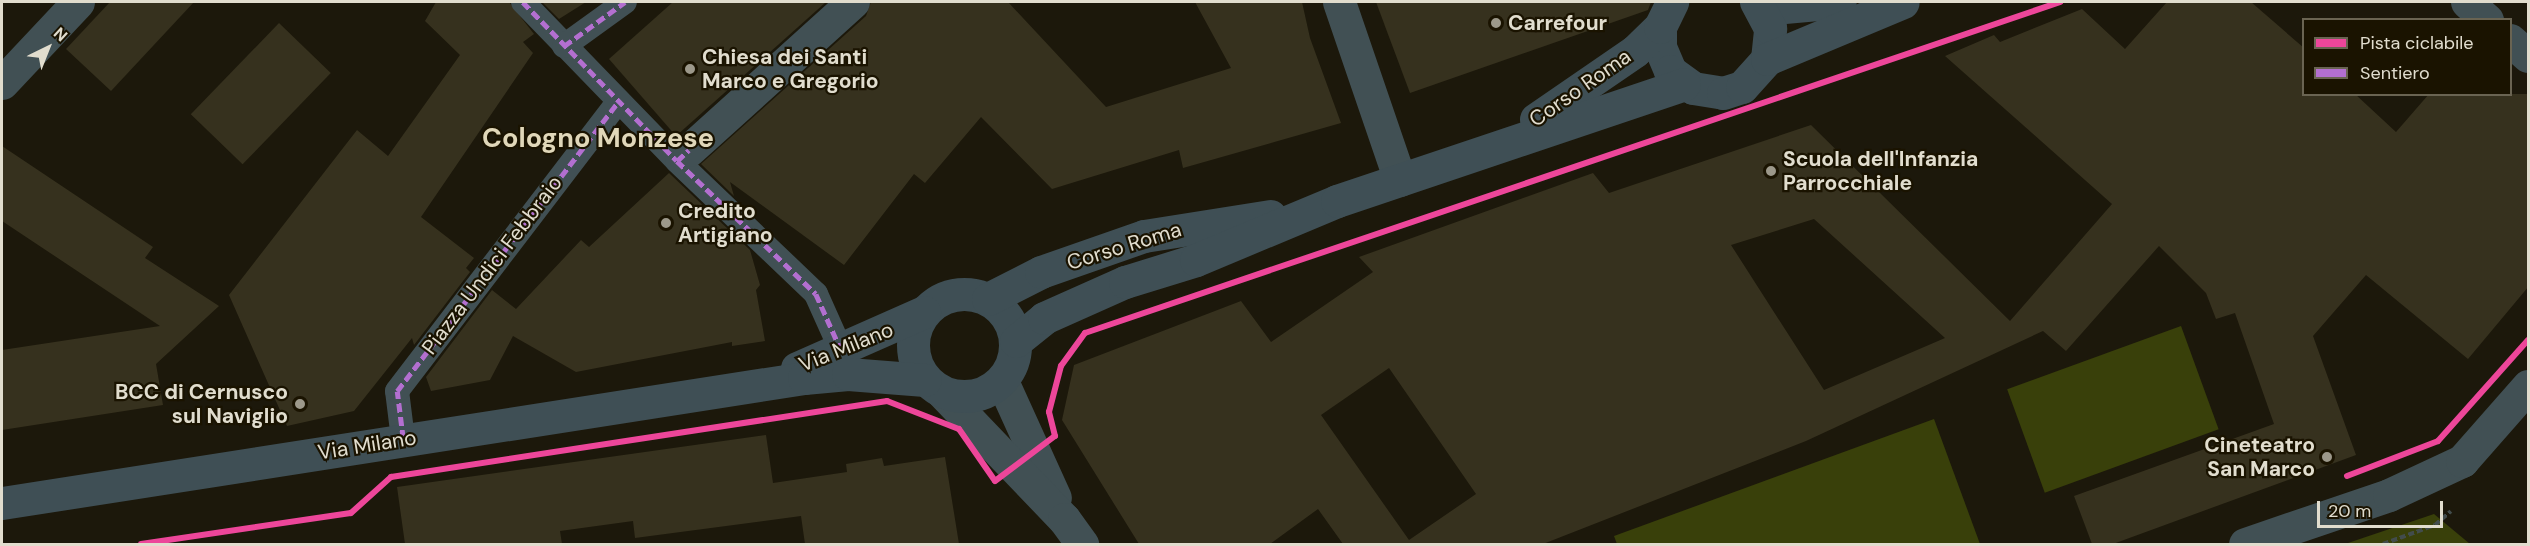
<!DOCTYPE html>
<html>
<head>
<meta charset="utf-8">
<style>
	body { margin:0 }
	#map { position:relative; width:2530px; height:546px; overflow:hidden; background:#1c180b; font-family:"DM Sans",sans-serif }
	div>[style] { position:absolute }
	.green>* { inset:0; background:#39400a; transform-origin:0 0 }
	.building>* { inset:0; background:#36311e; transform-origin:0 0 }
	.path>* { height:4px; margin-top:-2px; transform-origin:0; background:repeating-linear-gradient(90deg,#424c4c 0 6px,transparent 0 9px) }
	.pedestrian>* { height:24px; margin:-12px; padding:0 12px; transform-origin:12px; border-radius:12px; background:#415054 }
	.minor>* { height:33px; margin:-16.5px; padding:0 16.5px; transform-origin:16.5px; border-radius:16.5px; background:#415054 }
	.secondary>* { height:33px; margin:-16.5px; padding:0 16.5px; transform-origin:16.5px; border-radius:16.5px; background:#3f4f55 }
	.secondary>.ring { margin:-16.5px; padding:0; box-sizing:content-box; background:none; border:33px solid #3f4f55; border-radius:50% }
	.quiet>* { height:4.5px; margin-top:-2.25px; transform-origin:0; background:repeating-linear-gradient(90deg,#b36fd0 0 9px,transparent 0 13.5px) }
	.cycleway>* { height:6px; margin:-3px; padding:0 3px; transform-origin:3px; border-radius:3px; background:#ed469a }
	.dots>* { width:16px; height:16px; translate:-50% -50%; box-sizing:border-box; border:3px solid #1a1300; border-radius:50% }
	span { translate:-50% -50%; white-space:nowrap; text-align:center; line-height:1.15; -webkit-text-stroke:4.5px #1a1300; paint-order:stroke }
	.poi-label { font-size:21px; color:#e1ddce; font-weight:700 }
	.left { translate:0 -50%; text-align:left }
	.right { translate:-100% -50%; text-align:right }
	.street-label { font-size:21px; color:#e1ddce }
	.district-label { font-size:27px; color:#e0d7b9; font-weight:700 }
	.frame { position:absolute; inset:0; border:3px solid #e1ddce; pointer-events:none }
	.legend { position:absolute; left:2302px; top:18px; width:210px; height:78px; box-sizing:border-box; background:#1a1300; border:2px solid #6a6452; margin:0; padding:8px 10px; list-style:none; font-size:18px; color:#e1ddce }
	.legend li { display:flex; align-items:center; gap:12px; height:30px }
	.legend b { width:30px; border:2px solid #6a6452 }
	.north { position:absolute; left:18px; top:18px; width:60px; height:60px; -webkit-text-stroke:4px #1a1300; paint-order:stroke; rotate:43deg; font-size:16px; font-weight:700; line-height:24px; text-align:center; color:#e1ddce }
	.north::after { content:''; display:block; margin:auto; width:21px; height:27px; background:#e1ddce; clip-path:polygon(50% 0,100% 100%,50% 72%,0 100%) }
	.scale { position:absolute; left:2317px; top:501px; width:126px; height:27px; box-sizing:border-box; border:3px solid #e1ddce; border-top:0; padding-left:8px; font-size:18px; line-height:21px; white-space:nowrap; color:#e1ddce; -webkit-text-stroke:4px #1a1300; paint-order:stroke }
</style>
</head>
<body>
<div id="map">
	<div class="green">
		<div style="left:2181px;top:326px;width:110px;height:185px;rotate:70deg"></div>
		<div style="clip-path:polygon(1934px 419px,1980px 544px,1617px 544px,1614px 536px)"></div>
		<div style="clip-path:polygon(2434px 514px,2470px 544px,2345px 544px)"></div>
	</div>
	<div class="building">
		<div style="clip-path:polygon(110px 2px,194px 2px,111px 91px,66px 49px)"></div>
		<div style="clip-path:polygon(436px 2px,509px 2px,534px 34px,523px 42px,533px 53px,421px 217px,474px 258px,466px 268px,470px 272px,414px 345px,412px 338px,354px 411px,287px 426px,229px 295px,357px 130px,388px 156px,460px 55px,425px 21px)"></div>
		<div style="clip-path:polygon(542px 2px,586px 2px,559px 19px)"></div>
		<div style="clip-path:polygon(673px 2px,826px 2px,676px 136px,609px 59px)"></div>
		<div style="clip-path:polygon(871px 2px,1008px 2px,1106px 107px,1231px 68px,1195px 2px,1302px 2px,1310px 38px,1341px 123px,1183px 168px,1179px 150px,1052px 189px,981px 117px,925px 183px,914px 174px,844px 265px,730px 182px,734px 196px,701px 164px,866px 16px)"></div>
		<div style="clip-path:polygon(1376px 2px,1651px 2px,1648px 10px,1410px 93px)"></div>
		<div style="clip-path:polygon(evenodd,2167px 2px,2251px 2px,2304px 48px,2304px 94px,2355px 94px,2396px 132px,2429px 94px,2529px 94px,2529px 286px,2468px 359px,2366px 275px,2313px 336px,2356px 455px,2113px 544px,2092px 544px,2074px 496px,2274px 424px,2235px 313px,2216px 319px,2206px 293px,2159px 246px,2066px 351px,2043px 331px,1806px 441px,1543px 544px,1343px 544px,1318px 509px,1270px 544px,1139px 544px,1062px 420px,1074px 365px,1241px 301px,1271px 342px,1373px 272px,1359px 257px,1593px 173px,1609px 193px,1811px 125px,2010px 321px,2112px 204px,1945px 56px,1994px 35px,2000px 42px,2082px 9px,2125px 49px,2167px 2px,1814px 219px,1945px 338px,1824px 390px,1731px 245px,1814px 219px,2167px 2px,1389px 368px,1476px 494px,1409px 540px,1321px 415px,1389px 368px)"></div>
		<div style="left:279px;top:23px;width:72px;height:127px;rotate:44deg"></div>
		<div style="clip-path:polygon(2px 146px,153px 247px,145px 258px,219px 306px,156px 364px,163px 405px,2px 430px,2px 350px,160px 326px,2px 221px)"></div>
		<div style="clip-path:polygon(669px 173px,750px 250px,760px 285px,756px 290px,765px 341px,732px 346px,732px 342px,576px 372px,513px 336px,490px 380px,431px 391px,426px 377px,492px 290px,516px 309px,581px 240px,589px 247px)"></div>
		<div style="clip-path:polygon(766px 435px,773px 483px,847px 472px,846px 464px,882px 458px,884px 466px,945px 457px,959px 544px,805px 544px,801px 516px,635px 538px,633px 521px,560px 531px,562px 544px,405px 544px,397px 487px)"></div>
	</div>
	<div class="path">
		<div style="left:2383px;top:544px;width:55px;rotate:-20.1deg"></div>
		<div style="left:2435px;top:525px;width:21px;rotate:-41deg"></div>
	</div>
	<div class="pedestrian">
		<div style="left:523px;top:2px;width:221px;rotate:45.9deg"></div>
		<div style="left:677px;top:161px;width:192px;rotate:43.7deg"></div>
		<div style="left:816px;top:294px;width:61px;rotate:65.9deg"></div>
		<div style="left:564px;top:46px;width:75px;rotate:-35.8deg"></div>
		<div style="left:403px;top:439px;width:48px;rotate:-97.1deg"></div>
		<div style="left:397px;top:391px;width:365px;rotate:-52.6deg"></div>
	</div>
	<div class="minor">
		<div style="left:1339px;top:2px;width:188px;rotate:71.1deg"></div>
		<div style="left:2467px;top:2px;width:27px;rotate:42deg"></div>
		<div style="left:2510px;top:40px;width:24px;rotate:42deg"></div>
		<div style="left:2px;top:83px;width:111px;rotate:-46.8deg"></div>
		<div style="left:689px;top:150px;width:221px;rotate:-42.1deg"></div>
		<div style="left:1002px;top:381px;width:128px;rotate:65.6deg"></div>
		<div style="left:942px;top:392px;width:176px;rotate:46.2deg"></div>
		<div style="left:1064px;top:519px;width:31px;rotate:54deg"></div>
		<div style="left:2245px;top:544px;width:152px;rotate:-18.8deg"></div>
		<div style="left:2389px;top:495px;width:81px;rotate:-25deg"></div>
		<div style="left:2462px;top:461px;width:100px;rotate:-48.7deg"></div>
	</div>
	<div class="secondary">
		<div style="left:1764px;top:9px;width:76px;rotate:-5.3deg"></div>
		<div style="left:1660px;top:27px;width:20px;rotate:90deg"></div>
		<div style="left:1660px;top:47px;width:26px;rotate:67deg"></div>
		<div style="left:1670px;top:71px;width:29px;rotate:36deg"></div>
		<div style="left:1693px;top:88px;width:30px;rotate:9deg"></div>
		<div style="left:1723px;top:93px;width:20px;rotate:-18deg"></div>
		<div style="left:1742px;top:87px;width:38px;rotate:-48deg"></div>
		<div style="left:1767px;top:59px;width:31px;rotate:-84deg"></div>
		<div style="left:1770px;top:28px;width:30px;rotate:-118deg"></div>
		<div style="left:1767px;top:59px;width:147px;rotate:-22.7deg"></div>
		<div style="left:1536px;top:119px;width:120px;rotate:-34.5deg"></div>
		<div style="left:1635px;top:51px;width:35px;rotate:-44deg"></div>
		<div style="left:1660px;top:27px;width:28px;rotate:-64deg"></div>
		<div class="ring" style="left:913px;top:294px;width:69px;height:69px"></div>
		<div style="left:988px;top:299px;width:59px;rotate:-27deg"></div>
		<div style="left:1041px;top:272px;width:109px;rotate:-19.3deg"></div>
		<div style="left:1144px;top:236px;width:128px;rotate:-9deg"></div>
		<div style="left:1016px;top:341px;width:36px;rotate:-39deg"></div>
		<div style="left:1044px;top:318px;width:89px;rotate:-24deg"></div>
		<div style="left:1125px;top:282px;width:74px;rotate:-17.2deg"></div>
		<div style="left:1196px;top:260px;width:153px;rotate:-22.7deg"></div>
		<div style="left:1337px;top:201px;width:366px;rotate:-18.6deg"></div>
		<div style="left:797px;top:368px;width:139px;rotate:-23.8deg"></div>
		<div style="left:2px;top:503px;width:812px;rotate:-8.86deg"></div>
		<div style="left:804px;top:378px;width:44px;rotate:-5.2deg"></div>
		<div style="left:848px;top:374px;width:77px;rotate:4.5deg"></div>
	</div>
	<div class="quiet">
		<div style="left:523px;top:2px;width:221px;rotate:45.9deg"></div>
		<div style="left:677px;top:161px;width:192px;rotate:43.7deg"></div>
		<div style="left:816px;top:294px;width:61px;rotate:65.9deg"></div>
		<div style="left:564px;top:46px;width:75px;rotate:-35.8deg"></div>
		<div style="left:677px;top:161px;width:16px;rotate:-43deg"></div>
		<div style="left:403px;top:439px;width:48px;rotate:-97.1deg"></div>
		<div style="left:397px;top:391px;width:365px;rotate:-52.6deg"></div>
	</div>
	<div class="cycleway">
		<div style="left:2347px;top:476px;width:97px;rotate:-21deg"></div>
		<div style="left:2438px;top:441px;width:135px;rotate:-48.3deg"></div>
		<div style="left:141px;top:544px;width:212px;rotate:-8.4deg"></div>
		<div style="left:351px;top:513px;width:54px;rotate:-42deg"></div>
		<div style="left:391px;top:477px;width:502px;rotate:-8.71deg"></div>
		<div style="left:887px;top:401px;width:77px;rotate:21.3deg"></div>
		<div style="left:959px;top:429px;width:63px;rotate:55.3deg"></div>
		<div style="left:995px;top:481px;width:75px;rotate:-36.9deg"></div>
		<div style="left:1055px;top:436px;width:25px;rotate:-104deg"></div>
		<div style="left:1049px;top:412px;width:48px;rotate:-75.4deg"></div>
		<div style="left:1061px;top:366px;width:41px;rotate:-54deg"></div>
		<div style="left:1085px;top:333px;width:1030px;rotate:-18.75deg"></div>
	</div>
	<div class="dots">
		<div style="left:1496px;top:23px;background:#9c988a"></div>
		<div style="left:690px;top:69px;background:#9c988a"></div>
		<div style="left:1771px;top:171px;background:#9c988a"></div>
		<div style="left:666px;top:223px;background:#9c988a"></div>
		<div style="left:300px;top:404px;background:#9c988a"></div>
		<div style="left:2327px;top:457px;background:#9c988a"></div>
	</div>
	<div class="poi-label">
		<span class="left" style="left:1508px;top:23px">Carrefour</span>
		<span class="left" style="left:702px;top:69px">Chiesa dei Santi<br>Marco e Gregorio</span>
		<span class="left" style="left:1783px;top:171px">Scuola dell'Infanzia<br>Parrocchiale</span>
		<span class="left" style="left:678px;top:223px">Credito<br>Artigiano</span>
		<span class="right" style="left:288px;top:404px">BCC di Cernusco<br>sul Naviglio</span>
		<span class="right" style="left:2315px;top:457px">Cineteatro<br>San Marco</span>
	</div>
	<div class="street-label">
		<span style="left:1580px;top:88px;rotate:-35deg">Corso Roma</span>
		<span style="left:1124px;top:246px;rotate:-17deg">Corso Roma</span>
		<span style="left:492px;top:265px;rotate:-53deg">Piazza Undici Febbraio</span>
		<span style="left:846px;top:347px;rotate:-22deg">Via Milano</span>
		<span style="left:367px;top:445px;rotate:-9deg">Via Milano</span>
	</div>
	<div class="district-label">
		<span style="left:598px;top:138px">Cologno Monzese</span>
	</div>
	<div class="frame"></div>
	<ul class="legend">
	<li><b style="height:8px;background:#ed469a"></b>Pista ciclabile</li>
	<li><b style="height:8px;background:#b36fd0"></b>Sentiero</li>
	</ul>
	<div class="north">N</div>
	<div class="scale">20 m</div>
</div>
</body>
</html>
